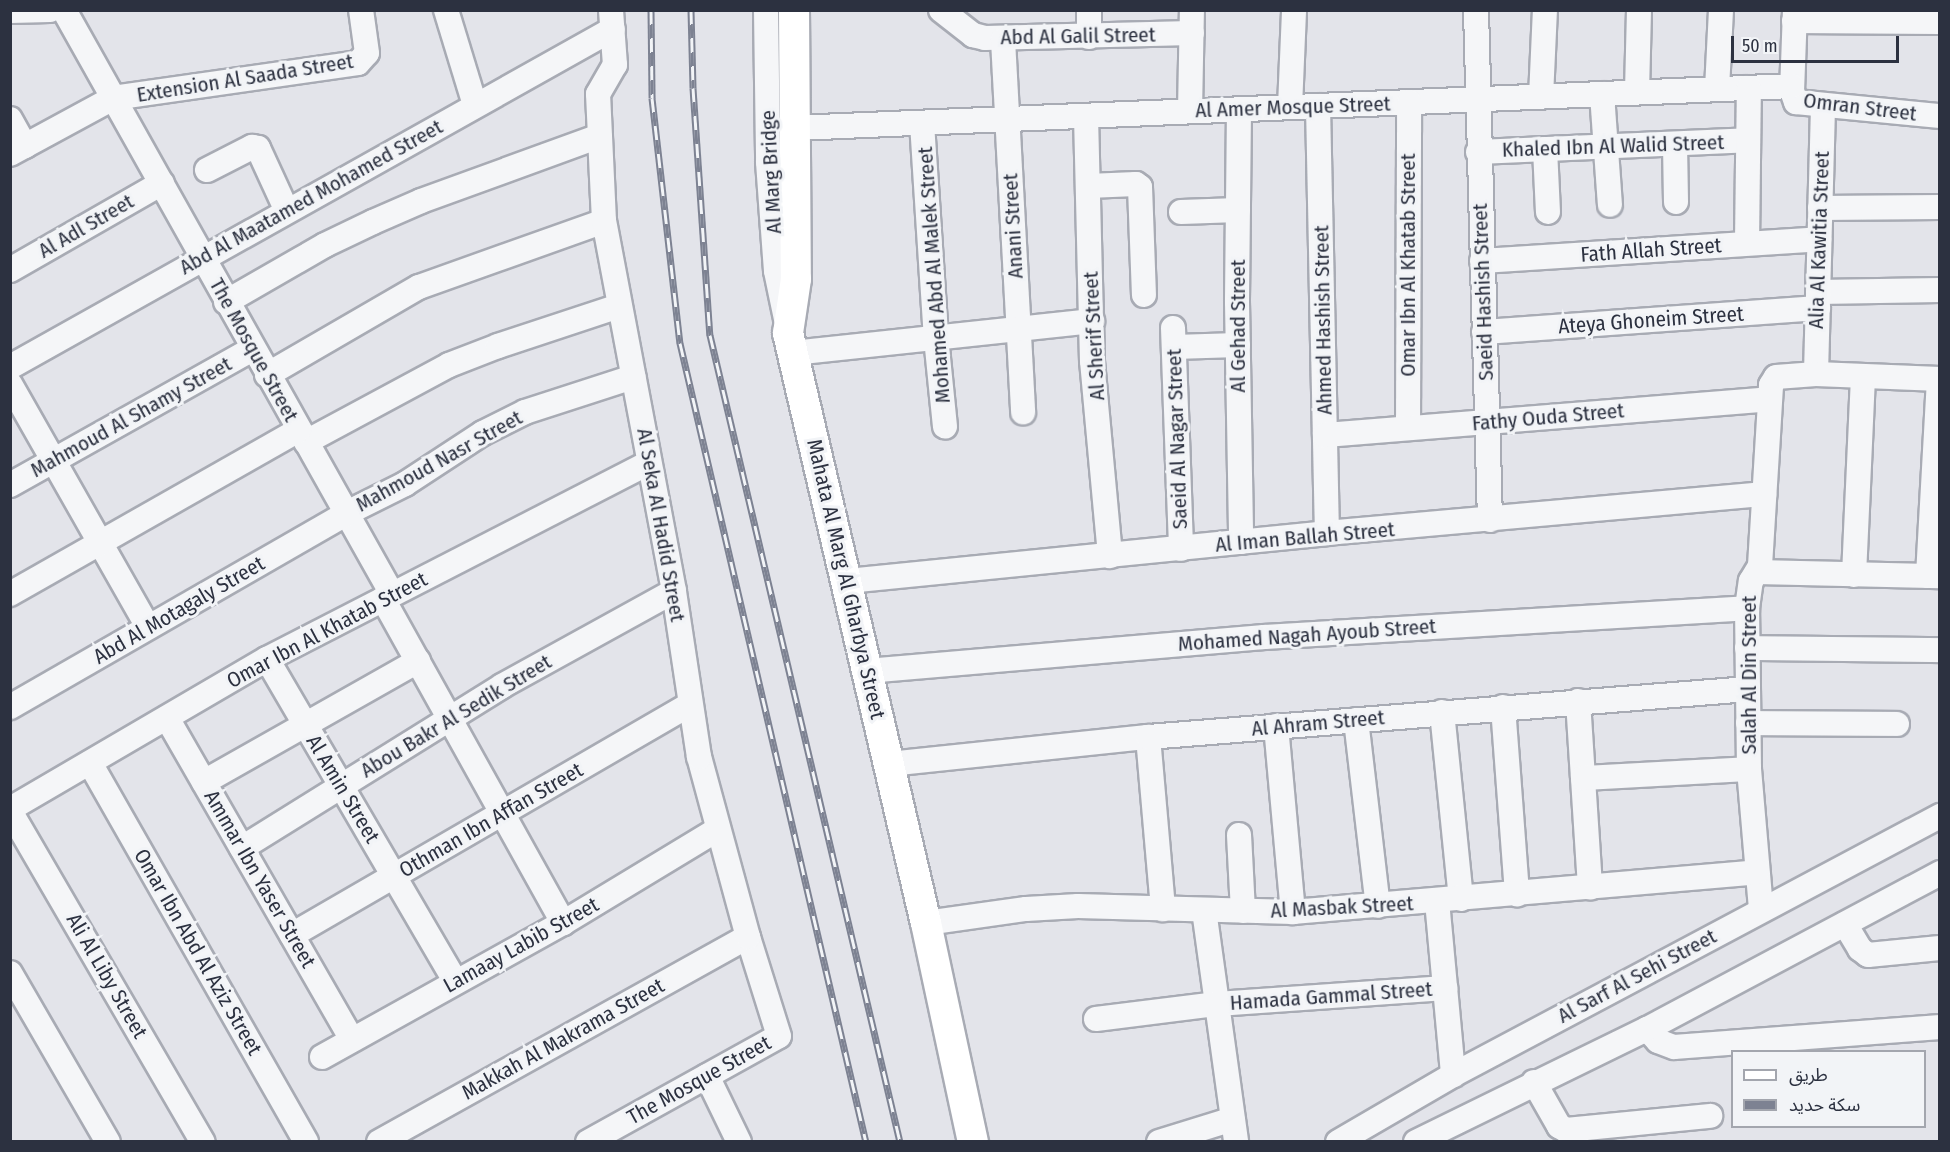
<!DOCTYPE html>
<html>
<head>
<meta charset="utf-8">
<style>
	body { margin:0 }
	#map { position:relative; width:1950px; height:1152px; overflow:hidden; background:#e3e4ea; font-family:"Fira Sans Condensed","Noto Sans Arabic",sans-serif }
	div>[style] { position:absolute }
	.roads { filter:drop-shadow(2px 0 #a8abb4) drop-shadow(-2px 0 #a8abb4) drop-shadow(0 2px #a8abb4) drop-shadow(0 -2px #a8abb4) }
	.minor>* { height:24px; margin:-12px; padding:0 12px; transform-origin:12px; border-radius:12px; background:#f5f6f8 }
	.major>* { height:30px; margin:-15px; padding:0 15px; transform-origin:15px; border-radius:15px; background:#fff }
	.rail>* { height:7px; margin-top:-3.5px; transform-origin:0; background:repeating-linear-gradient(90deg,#f2f4f7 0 14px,#7d8292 0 28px); box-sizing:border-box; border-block:2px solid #7d8292 }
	span { translate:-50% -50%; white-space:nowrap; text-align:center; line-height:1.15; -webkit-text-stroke:6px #f2f4f7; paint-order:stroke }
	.street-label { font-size:21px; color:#2c3140 }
	.frame { position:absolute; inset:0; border:12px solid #2c3140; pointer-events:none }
	.legend { position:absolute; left:1731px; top:1050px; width:195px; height:78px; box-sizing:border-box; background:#f2f4f7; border:2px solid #a3a6ae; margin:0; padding:8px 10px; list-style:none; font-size:18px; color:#2c3140 }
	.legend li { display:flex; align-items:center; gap:12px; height:30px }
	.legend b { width:30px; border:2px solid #a3a6ae }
	.scale { position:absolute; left:1731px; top:36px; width:168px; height:27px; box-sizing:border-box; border:3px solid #2c3140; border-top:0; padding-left:8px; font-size:18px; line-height:21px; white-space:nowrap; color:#2c3140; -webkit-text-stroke:4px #f2f4f7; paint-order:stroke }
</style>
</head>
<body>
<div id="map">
	<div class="roads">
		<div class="minor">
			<div style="left:64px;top:10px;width:670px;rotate:60.68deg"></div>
			<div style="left:446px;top:10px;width:99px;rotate:73deg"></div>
			<div style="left:766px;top:10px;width:152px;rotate:89.2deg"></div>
			<div style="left:768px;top:162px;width:109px;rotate:85.8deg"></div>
			<div style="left:776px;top:271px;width:49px;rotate:78.2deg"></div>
			<div style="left:941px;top:10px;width:41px;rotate:38deg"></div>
			<div style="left:973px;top:35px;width:12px;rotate:14deg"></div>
			<div style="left:985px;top:38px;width:207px;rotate:-1.4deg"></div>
			<div style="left:1476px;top:10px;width:510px;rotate:88.43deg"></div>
			<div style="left:1795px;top:10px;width:81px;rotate:92.1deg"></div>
			<div style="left:1792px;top:91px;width:12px;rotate:70deg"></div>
			<div style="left:1796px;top:102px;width:145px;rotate:5.6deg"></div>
			<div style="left:10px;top:11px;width:40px;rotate:-1.4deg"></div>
			<div style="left:1794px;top:21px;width:146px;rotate:0.4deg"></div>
			<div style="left:1089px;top:37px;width:27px;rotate:-90deg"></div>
			<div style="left:1003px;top:40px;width:373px;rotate:86.9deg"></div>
			<div style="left:1717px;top:89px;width:79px;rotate:-87.1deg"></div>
			<div style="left:1637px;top:92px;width:82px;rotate:-88.6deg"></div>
			<div style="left:1602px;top:94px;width:111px;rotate:85.9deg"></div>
			<div style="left:1541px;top:97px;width:87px;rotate:-87.4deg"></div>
			<div style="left:1318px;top:106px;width:427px;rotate:88.8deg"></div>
			<div style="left:1290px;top:107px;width:97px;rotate:-87.6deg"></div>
			<div style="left:1239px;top:109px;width:193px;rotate:90.6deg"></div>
			<div style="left:1237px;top:302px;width:240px;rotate:89deg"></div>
			<div style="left:1190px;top:111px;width:101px;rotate:-88.9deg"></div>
			<div style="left:1086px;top:116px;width:245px;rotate:88.6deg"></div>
			<div style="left:1092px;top:361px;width:196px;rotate:84.7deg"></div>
			<div style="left:10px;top:119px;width:31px;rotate:61deg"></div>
			<div style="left:922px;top:123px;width:215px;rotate:86.3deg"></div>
			<div style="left:936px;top:338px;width:89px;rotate:84.2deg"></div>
			<div style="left:795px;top:128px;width:998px;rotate:-2.41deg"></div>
			<div style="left:1675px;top:144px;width:58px;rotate:89deg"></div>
			<div style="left:1545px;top:149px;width:63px;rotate:87.3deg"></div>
			<div style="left:1478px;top:152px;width:270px;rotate:-2.5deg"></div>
			<div style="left:10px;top:154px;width:117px;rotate:-28.5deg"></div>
			<div style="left:113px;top:98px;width:247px;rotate:-8.1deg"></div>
			<div style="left:358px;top:63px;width:13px;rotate:-48deg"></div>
			<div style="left:367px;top:53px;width:43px;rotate:-97.9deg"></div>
			<div style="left:207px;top:170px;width:51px;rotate:-27.1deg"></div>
			<div style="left:252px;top:147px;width:6px;rotate:9deg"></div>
			<div style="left:258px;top:148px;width:69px;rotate:65.3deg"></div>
			<div style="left:1088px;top:186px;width:48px;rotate:-2.4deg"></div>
			<div style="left:1136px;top:184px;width:5px;rotate:37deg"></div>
			<div style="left:1140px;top:187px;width:108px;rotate:87.9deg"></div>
			<div style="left:1820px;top:208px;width:120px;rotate:-0.5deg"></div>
			<div style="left:1181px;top:212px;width:57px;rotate:-2deg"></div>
			<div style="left:1747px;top:243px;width:155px;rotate:-89.3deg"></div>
			<div style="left:1482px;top:261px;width:338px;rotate:-3.7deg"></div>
			<div style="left:10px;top:270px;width:175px;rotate:-29.8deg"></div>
			<div style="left:1818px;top:292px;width:122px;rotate:-0.9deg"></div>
			<div style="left:226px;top:302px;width:114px;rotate:-29.9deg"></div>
			<div style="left:325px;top:245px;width:53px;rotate:-25.6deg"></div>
			<div style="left:373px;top:222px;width:52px;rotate:-23.6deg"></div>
			<div style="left:421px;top:201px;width:190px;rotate:-20deg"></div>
			<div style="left:1173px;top:328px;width:221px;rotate:87.9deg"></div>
			<div style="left:1484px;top:332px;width:335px;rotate:-4.1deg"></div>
			<div style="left:1174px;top:347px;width:64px;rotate:-1.8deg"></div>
			<div style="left:793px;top:353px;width:301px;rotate:-6.1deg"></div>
			<div style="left:10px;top:367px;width:691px;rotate:-29.27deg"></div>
			<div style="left:1816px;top:374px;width:268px;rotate:-88.5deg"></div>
			<div style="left:267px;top:375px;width:176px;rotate:-30.1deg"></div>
			<div style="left:419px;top:287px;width:196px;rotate:-19.6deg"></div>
			<div style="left:10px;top:384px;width:279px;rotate:60.4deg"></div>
			<div style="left:1408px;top:428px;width:326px;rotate:-89.8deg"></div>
			<div style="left:1325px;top:435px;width:446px;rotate:-4.6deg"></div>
			<div style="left:306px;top:442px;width:162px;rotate:-28.3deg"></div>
			<div style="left:449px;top:365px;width:53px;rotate:-21.2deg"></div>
			<div style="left:498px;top:346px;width:127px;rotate:-18.3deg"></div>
			<div style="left:10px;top:485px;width:278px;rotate:-29.3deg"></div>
			<div style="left:1758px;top:572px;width:182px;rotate:1.3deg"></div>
			<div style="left:1854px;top:575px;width:199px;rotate:-87.4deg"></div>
			<div style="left:1928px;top:576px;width:197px;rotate:-86.8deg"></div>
			<div style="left:847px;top:581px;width:482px;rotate:-5.7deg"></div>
			<div style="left:1327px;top:533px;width:439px;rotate:-5.1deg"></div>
			<div style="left:10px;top:594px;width:332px;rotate:-29.6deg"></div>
			<div style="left:383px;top:599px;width:371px;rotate:60.9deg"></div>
			<div style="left:1747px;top:648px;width:193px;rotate:0.6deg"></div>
			<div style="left:267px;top:659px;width:374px;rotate:59.7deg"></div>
			<div style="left:867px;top:671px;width:398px;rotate:-4.9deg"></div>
			<div style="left:1264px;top:637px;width:484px;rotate:-3.4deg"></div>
			<div style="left:1578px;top:701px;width:187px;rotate:86.3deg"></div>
			<div style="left:10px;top:707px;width:389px;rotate:-29.9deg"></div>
			<div style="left:347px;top:513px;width:65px;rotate:-26.6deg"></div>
			<div style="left:405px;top:484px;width:93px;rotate:-33.2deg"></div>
			<div style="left:483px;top:433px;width:47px;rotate:-26.6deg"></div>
			<div style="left:525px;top:412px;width:114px;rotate:-18deg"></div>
			<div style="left:1503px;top:707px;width:188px;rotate:85.7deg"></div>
			<div style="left:1442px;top:712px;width:188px;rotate:84.2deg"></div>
			<div style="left:167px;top:718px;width:371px;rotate:60.1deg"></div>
			<div style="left:1356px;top:720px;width:187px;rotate:83.3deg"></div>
			<div style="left:1748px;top:723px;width:149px;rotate:0.4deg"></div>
			<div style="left:1276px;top:726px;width:187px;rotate:84.8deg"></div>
			<div style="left:1148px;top:737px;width:173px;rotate:85deg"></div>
			<div style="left:90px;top:763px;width:436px;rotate:60.3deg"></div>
			<div style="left:889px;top:764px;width:260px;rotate:-6deg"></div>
			<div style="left:1148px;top:737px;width:602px;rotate:-4.57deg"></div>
			<div style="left:1583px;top:778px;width:166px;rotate:-3.1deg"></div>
			<div style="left:204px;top:782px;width:246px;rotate:-29.5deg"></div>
			<div style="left:10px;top:809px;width:298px;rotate:-30.3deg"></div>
			<div style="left:267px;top:659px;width:429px;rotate:-27.2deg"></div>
			<div style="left:10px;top:811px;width:383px;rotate:59.8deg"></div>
			<div style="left:1239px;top:835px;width:76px;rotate:87deg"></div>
			<div style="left:242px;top:848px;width:306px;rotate:-31.9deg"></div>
			<div style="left:502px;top:686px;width:196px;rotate:-28.9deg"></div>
			<div style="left:1437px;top:901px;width:175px;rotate:84.7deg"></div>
			<div style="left:1761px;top:909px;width:141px;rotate:-94.9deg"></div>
			<div style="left:1749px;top:769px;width:161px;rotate:-90.7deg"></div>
			<div style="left:1747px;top:608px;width:27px;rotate:-82deg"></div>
			<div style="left:1751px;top:581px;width:17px;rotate:-59deg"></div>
			<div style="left:1760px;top:566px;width:181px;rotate:-86.5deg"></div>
			<div style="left:1771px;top:385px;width:9px;rotate:-58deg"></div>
			<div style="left:1776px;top:377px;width:40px;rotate:-4.3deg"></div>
			<div style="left:1816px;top:374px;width:124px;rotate:2.3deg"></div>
			<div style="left:1204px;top:910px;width:234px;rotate:82.1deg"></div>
			<div style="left:926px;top:923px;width:101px;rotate:-8deg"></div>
			<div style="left:1026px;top:909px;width:52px;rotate:-3.3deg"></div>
			<div style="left:1078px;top:906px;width:215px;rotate:1.6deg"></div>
			<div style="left:1293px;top:912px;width:466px;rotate:-4.9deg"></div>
			<div style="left:1845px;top:924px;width:29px;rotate:59deg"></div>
			<div style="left:1860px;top:949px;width:10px;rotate:37deg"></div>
			<div style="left:1868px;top:955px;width:72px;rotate:-5.6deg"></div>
			<div style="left:292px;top:935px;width:459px;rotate:-30.1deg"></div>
			<div style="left:10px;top:973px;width:195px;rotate:59.9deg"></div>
			<div style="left:1096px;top:1019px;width:122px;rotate:-7.1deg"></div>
			<div style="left:1217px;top:1004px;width:229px;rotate:-4deg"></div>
			<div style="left:1647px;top:1029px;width:16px;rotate:47deg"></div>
			<div style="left:1658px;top:1041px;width:17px;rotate:21deg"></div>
			<div style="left:1674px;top:1047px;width:267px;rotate:-4.3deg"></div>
			<div style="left:322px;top:1057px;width:276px;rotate:-29.1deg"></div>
			<div style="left:563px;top:923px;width:181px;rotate:-31.2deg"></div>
			<div style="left:707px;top:1076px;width:73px;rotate:64.1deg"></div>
			<div style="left:1534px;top:1082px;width:51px;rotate:60.4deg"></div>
			<div style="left:1559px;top:1126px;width:8px;rotate:30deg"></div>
			<div style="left:1566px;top:1130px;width:145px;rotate:-5.6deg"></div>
			<div style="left:379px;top:1142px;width:422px;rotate:-29.1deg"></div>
			<div style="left:588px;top:1142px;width:218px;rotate:-29deg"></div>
			<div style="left:779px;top:1036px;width:104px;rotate:-107.4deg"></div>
			<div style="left:748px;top:937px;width:187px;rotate:-105.2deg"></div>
			<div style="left:699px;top:757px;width:168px;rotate:-98.6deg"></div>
			<div style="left:674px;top:591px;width:377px;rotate:-100.7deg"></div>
			<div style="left:604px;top:221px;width:127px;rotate:-92.7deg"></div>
			<div style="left:598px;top:94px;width:34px;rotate:-60deg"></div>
			<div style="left:615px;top:65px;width:55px;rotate:-94.2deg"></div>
			<div style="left:1159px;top:1142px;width:77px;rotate:-17.3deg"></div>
			<div style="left:1338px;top:1142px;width:133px;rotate:-30.2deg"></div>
			<div style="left:1453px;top:1075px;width:552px;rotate:-28.01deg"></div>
			<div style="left:1416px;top:1142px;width:257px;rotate:-26.1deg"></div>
			<div style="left:1647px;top:1029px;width:332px;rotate:-28deg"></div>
		</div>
		<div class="major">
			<div style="left:794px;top:10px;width:269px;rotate:89.6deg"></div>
			<div style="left:796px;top:279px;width:55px;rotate:98.4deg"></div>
			<div style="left:788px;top:333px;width:606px;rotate:76.84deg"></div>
			<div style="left:926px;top:923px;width:224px;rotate:77.9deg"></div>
		</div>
	</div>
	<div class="rail">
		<div style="left:651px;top:10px;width:88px;rotate:89.3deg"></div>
		<div style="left:652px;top:98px;width:247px;rotate:83.5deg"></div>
		<div style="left:680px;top:343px;width:820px;rotate:76.9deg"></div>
		<div style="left:691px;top:10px;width:78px;rotate:88.5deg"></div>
		<div style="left:693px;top:88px;width:248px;rotate:86.1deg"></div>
		<div style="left:710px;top:335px;width:829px;rotate:76.75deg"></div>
	</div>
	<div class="street-label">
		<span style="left:1078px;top:36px;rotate:-1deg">Abd Al Galil Street</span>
		<span style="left:245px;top:78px;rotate:-9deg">Extension Al Saada Street</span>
		<span style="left:1293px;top:107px;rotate:-2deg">Al Amer Mosque Street</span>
		<span style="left:1860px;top:107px;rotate:7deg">Omran Street</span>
		<span style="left:1613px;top:146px;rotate:-2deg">Khaled Ibn Al Walid Street</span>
		<span style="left:771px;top:172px;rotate:-93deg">Al Marg Bridge</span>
		<span style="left:311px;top:197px;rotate:-29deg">Abd Al Maatamed Mohamed Street</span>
		<span style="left:86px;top:226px;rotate:-30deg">Al Adl Street</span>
		<span style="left:1013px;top:226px;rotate:-93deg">Anani Street</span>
		<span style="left:1819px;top:240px;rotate:-88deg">Alia Al Kawitia Street</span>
		<span style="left:1651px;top:250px;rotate:-4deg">Fath Allah Street</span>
		<span style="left:1408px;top:265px;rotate:-90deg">Omar Ibn Al Khatab Street</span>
		<span style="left:934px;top:275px;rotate:-94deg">Mohamed Abd Al Malek Street</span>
		<span style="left:1483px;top:292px;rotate:-92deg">Saeid Hashish Street</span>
		<span style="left:1323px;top:320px;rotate:-91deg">Ahmed Hashish Street</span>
		<span style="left:1651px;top:320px;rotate:-4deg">Ateya Ghoneim Street</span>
		<span style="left:1238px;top:326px;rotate:-90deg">Al Gehad Street</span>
		<span style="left:1094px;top:336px;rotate:-93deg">Al Sherif Street</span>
		<span style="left:254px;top:350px;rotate:61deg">The Mosque Street</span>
		<span style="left:131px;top:417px;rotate:-29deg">Mahmoud Al Shamy Street</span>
		<span style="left:1548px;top:417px;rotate:-5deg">Fathy Ouda Street</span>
		<span style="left:1177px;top:439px;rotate:-92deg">Saeid Al Nagar Street</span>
		<span style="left:439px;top:461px;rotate:-29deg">Mahmoud Nasr Street</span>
		<span style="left:661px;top:525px;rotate:80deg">Al Seka Al Hadid Street</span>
		<span style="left:1305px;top:537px;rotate:-5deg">Al Iman Ballah Street</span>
		<span style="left:846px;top:579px;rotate:77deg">Mahata Al Marg Al Gharbya Street</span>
		<span style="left:179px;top:610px;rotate:-30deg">Abd Al Motagaly Street</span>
		<span style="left:327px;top:630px;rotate:-28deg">Omar Ibn Al Khatab Street</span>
		<span style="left:1307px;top:635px;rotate:-4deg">Mohamed Nagah Ayoub Street</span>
		<span style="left:1749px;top:675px;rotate:-90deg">Salah Al Din Street</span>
		<span style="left:456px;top:716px;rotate:-31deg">Abou Bakr Al Sedik Street</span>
		<span style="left:1318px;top:723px;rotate:-5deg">Al Ahram Street</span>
		<span style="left:343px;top:789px;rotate:59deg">Al Amin Street</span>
		<span style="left:491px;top:820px;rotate:-30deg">Othman Ibn Affan Street</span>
		<span style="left:260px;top:879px;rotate:60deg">Ammar Ibn Yaser Street</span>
		<span style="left:1342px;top:907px;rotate:-3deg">Al Masbak Street</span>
		<span style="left:521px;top:945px;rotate:-29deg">Lamaay Labib Street</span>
		<span style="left:198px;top:952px;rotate:60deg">Omar Ibn Abd Al Aziz Street</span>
		<span style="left:107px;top:976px;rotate:60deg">Ali Al Liby Street</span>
		<span style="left:1637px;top:976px;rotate:-28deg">Al Sarf Al Sehi Street</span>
		<span style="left:1331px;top:996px;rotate:-4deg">Hamada Gammal Street</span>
		<span style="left:563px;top:1039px;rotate:-29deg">Makkah Al Makrama Street</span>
		<span style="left:699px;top:1080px;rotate:-29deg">The Mosque Street</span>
	</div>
	<div class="frame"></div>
	<ul class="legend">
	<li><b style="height:8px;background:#fff"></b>طريق</li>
	<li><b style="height:8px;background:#7d8292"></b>سكة حديد</li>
	</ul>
	<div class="scale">50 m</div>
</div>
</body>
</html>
